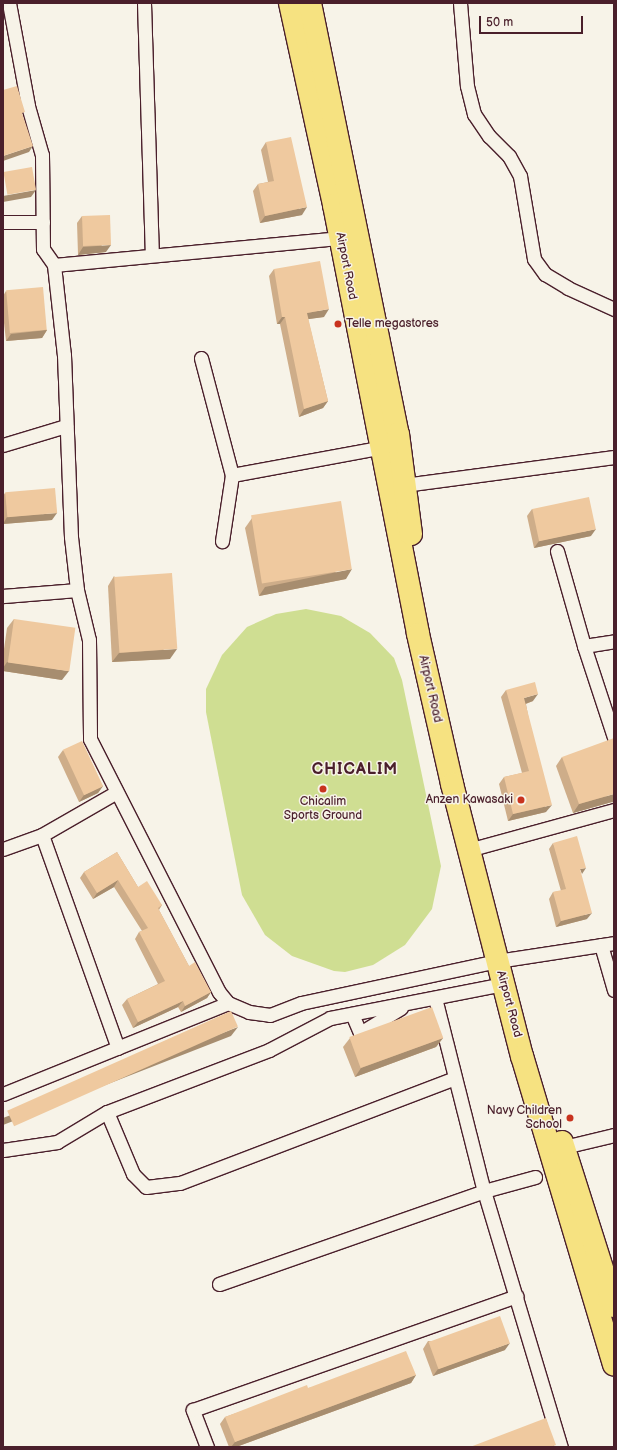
<!DOCTYPE html>
<html>
<head>
<meta charset="utf-8">
<style>
	body { margin:0 }
	#map { position:relative; width:617px; height:1450px; overflow:hidden; background:#f7f3e8; font-family:"Balsamiq Sans",sans-serif }
	div>[style] { position:absolute }
	.green>* { inset:0; background:#cfde92 }
	.roads { filter:drop-shadow(1px 0 #4a1f2b) drop-shadow(-1px 0 #4a1f2b) drop-shadow(0 1px #4a1f2b) drop-shadow(0 -1px #4a1f2b) }
	.minor>* { height:13px; margin:-6.5px; padding:0 6.5px; transform-origin:6.5px; border-radius:6.5px; background:#f7f3e8 }
	.trunk>* { height:22px; margin:-11px; padding:0 11px; transform-origin:11px; border-radius:11px; background:#f6e281 }
	.wall>* { inset:0; background:#cead89 }
	.shaded-wall>* { inset:0; background:#a78d6f }
	.building>* { inset:0; background:#efc99f; transform-origin:0 0 }
	.dots>* { width:11px; height:11px; translate:-50% -50%; box-sizing:border-box; border:2px solid #f7f3e8; border-radius:50% }
	span { translate:-50% -50%; white-space:nowrap; text-align:center; line-height:1.15; -webkit-text-stroke:3px #f7f3e8; paint-order:stroke }
	.street-label { font-size:12px; color:#4a1f2b }
	.poi-label { font-size:12px; color:#4a1f2b }
	.left { translate:0 -50%; text-align:left }
	.right { translate:-100% -50%; text-align:right }
	.district-label { font-size:16px; color:#4a1f2b; font-weight:700; letter-spacing:1px }
	.frame { position:absolute; inset:0; border:4px solid #4a1f2b; pointer-events:none }
	.scale { position:absolute; left:479px; top:16px; width:104px; height:18px; box-sizing:border-box; border:2px solid #4a1f2b; border-top:0; padding-left:5px; font-size:12px; line-height:14px; white-space:nowrap; color:#4a1f2b; -webkit-text-stroke:3px #f7f3e8; paint-order:stroke }
</style>
</head>
<body>
<div id="map">
	<div class="green">
		<div style="clip-path:polygon(306px 609px,341px 616px,370px 633px,394px 658px,402px 680px,441px 866px,432px 909px,405px 945px,373px 965px,345px 972px,334px 971px,292px 956px,265px 935px,242px 895px,206px 712px,206px 689px,222px 655px,247px 627px,276px 614px)"></div>
	</div>
	<div class="roads">
		<div class="minor">
			<div style="left:9px;top:3px;width:105px;rotate:79.5deg"></div>
			<div style="left:28px;top:106px;width:51px;rotate:74.1deg"></div>
			<div style="left:42px;top:155px;width:94px;rotate:89.4deg"></div>
			<div style="left:43px;top:249px;width:19px;rotate:55deg"></div>
			<div style="left:54px;top:265px;width:288px;rotate:-5.4deg"></div>
			<div style="left:144px;top:3px;width:252px;rotate:88.2deg"></div>
			<div style="left:460px;top:3px;width:83px;rotate:85.2deg"></div>
			<div style="left:467px;top:86px;width:29px;rotate:76deg"></div>
			<div style="left:474px;top:114px;width:27px;rotate:56deg"></div>
			<div style="left:489px;top:136px;width:28px;rotate:45deg"></div>
			<div style="left:509px;top:156px;width:23px;rotate:61deg"></div>
			<div style="left:520px;top:176px;width:84px;rotate:80.4deg"></div>
			<div style="left:534px;top:259px;width:19px;rotate:54deg"></div>
			<div style="left:545px;top:274px;width:27px;rotate:31deg"></div>
			<div style="left:568px;top:288px;width:51px;rotate:24.5deg"></div>
			<div style="left:3px;top:222px;width:40px"></div>
			<div style="left:54px;top:265px;width:91px;rotate:83.7deg"></div>
			<div style="left:64px;top:355px;width:182px;rotate:87.8deg"></div>
			<div style="left:71px;top:537px;width:53px;rotate:83.5deg"></div>
			<div style="left:77px;top:590px;width:51px;rotate:76.5deg"></div>
			<div style="left:89px;top:640px;width:99px;rotate:89.4deg"></div>
			<div style="left:90px;top:739px;width:284px;rotate:63deg"></div>
			<div style="left:219px;top:992px;width:14px;rotate:51deg"></div>
			<div style="left:228px;top:1003px;width:23px;rotate:23deg"></div>
			<div style="left:249px;top:1012px;width:21px;rotate:8deg"></div>
			<div style="left:270px;top:1015px;width:33px;rotate:-21deg"></div>
			<div style="left:301px;top:1003px;width:200px;rotate:-12.1deg"></div>
			<div style="left:497px;top:961px;width:118px;rotate:-8.7deg"></div>
			<div style="left:201px;top:358px;width:121px;rotate:75.2deg"></div>
			<div style="left:232px;top:475px;width:67px;rotate:98.6deg"></div>
			<div style="left:3px;top:445px;width:66px;rotate:-16.8deg"></div>
			<div style="left:232px;top:475px;width:159px;rotate:-10.5deg"></div>
			<div style="left:404px;top:485px;width:212px;rotate:-7.6deg"></div>
			<div style="left:557px;top:551px;width:99px;rotate:74.1deg"></div>
			<div style="left:584px;top:646px;width:30px;rotate:-9deg"></div>
			<div style="left:3px;top:596px;width:74px;rotate:-4.6deg"></div>
			<div style="left:584px;top:646px;width:96px;rotate:71.8deg"></div>
			<div style="left:42px;top:835px;width:226px;rotate:70.4deg"></div>
			<div style="left:479px;top:847px;width:140px;rotate:-15.3deg"></div>
			<div style="left:3px;top:849px;width:41px;rotate:-19.7deg"></div>
			<div style="left:42px;top:835px;width:84px;rotate:-29.9deg"></div>
			<div style="left:601px;top:945px;width:47px;rotate:73.9deg"></div>
			<div style="left:435px;top:998px;width:199px;rotate:75.8deg"></div>
			<div style="left:484px;top:1191px;width:267px;rotate:73.3deg"></div>
			<div style="left:352px;top:1014px;width:21px;rotate:67deg"></div>
			<div style="left:360px;top:1033px;width:48px;rotate:-31.4deg"></div>
			<div style="left:3px;top:1094px;width:243px;rotate:-22deg"></div>
			<div style="left:107px;top:1112px;width:67px;rotate:67.2deg"></div>
			<div style="left:133px;top:1174px;width:18px;rotate:45deg"></div>
			<div style="left:146px;top:1187px;width:34px;rotate:-7deg"></div>
			<div style="left:180px;top:1183px;width:294px;rotate:-20.9deg"></div>
			<div style="left:564px;top:1147px;width:51px;rotate:-13.5deg"></div>
			<div style="left:3px;top:1150px;width:55px;rotate:-8.4deg"></div>
			<div style="left:57px;top:1142px;width:58px;rotate:-31deg"></div>
			<div style="left:107px;top:1112px;width:173px;rotate:-20.9deg"></div>
			<div style="left:269px;top:1050px;width:69px;rotate:-27.7deg"></div>
			<div style="left:330px;top:1018px;width:176px;rotate:-11.1deg"></div>
			<div style="left:219px;top:1284px;width:281px;rotate:-19.3deg"></div>
			<div style="left:484px;top:1191px;width:53px;rotate:-15.4deg"></div>
			<div style="left:207px;top:1447px;width:40px;rotate:-111deg"></div>
			<div style="left:193px;top:1410px;width:343px;rotate:-19.4deg"></div>
		</div>
		<div class="trunk">
			<div style="left:290px;top:3px;width:207px;rotate:77.7deg"></div>
			<div style="left:334px;top:205px;width:437px;rotate:78.9deg"></div>
			<div style="left:418px;top:634px;width:154px;rotate:77.2deg"></div>
			<div style="left:452px;top:784px;width:281px;rotate:75.6deg"></div>
			<div style="left:522px;top:1056px;width:322px;rotate:73.4deg"></div>
			<div style="left:310px;top:3px;width:440px;rotate:78.5deg"></div>
			<div style="left:398px;top:434px;width:101px;rotate:82.6deg"></div>
			<div style="left:562px;top:1142px;width:172px;rotate:72.4deg"></div>
		</div>
	</div>
	<div class="wall">
		<div style="clip-path:polygon(266px 142px,302px 215px,260px 223px,253px 191px,258px 184px,268px 182px,261px 150px)"></div>
		<div style="clip-path:polygon(82px 216px,106px 252px,78px 255px,77px 223px)"></div>
		<div style="clip-path:polygon(274px 269px,324px 317px,308px 319px,328px 401px,323px 408px,299px 417px,280px 324px,277px 324px,269px 276px)"></div>
		<div style="clip-path:polygon(6px 291px,47px 330px,42px 338px,6px 341px,3px 314px,3px 296px)"></div>
		<div style="clip-path:polygon(5px 493px,52px 520px,3px 524px,3px 496px)"></div>
		<div style="clip-path:polygon(532px 509px,591px 536px,534px 548px,527px 516px)"></div>
		<div style="clip-path:polygon(252px 518px,346px 579px,259px 596px,245px 528px)"></div>
		<div style="clip-path:polygon(114px 576px,170px 659px,112px 662px,108px 586px)"></div>
		<div style="clip-path:polygon(14px 619px,62px 680px,3px 671px,3px 656px,7px 628px)"></div>
		<div style="clip-path:polygon(506px 690px,533px 701px,526px 704px,546px 812px,508px 821px,499px 784px,504px 777px,522px 773px,501px 697px)"></div>
		<div style="clip-path:polygon(63px 750px,103px 786px,98px 793px,79px 802px,58px 757px)"></div>
		<div style="clip-path:polygon(562px 757px,612px 802px,573px 813px,556px 766px)"></div>
		<div style="clip-path:polygon(553px 843px,587px 919px,556px 927px,549px 899px,553px 892px,561px 891px,549px 849px)"></div>
		<div style="clip-path:polygon(117px 852px,138px 887px,162px 905px,159px 910px,189px 966px,211px 992px,207px 998px,181px 1012px,178px 1007px,133px 1028px,122px 1005px,127px 999px,158px 984px,135px 939px,139px 932px,142px 931px,114px 887px,93px 899px,80px 878px,84px 872px)"></div>
		<div style="clip-path:polygon(350px 1038px,443px 1038px,436px 1047px,355px 1077px,343px 1047px)"></div>
		<div style="clip-path:polygon(428px 1341px,505px 1350px,433px 1376px,423px 1349px)"></div>
		<div style="clip-path:polygon(416px 1375px,411px 1383px,236px 1447px,229px 1447px,220px 1424px,225px 1417px,308px 1388px)"></div>
	</div>
	<div class="shaded-wall">
		<div style="clip-path:polygon(33px 146px,29px 152px,3px 161px,3px 156px)"></div>
		<div style="clip-path:polygon(36px 190px,31px 197px,3px 202px,3px 196px)"></div>
		<div style="clip-path:polygon(307px 207px,302px 215px,260px 223px,265px 216px)"></div>
		<div style="clip-path:polygon(111px 245px,106px 252px,78px 255px,83px 247px)"></div>
		<div style="clip-path:polygon(329px 309px,324px 317px,302px 320px,307px 313px)"></div>
		<div style="clip-path:polygon(282px 317px,285px 317px,280px 324px,277px 324px)"></div>
		<div style="clip-path:polygon(47px 330px,42px 338px,6px 341px,11px 334px)"></div>
		<div style="clip-path:polygon(328px 401px,323px 408px,299px 417px,304px 409px)"></div>
		<div style="clip-path:polygon(57px 513px,52px 520px,3px 524px,7px 517px)"></div>
		<div style="clip-path:polygon(596px 529px,591px 536px,534px 548px,539px 541px)"></div>
		<div style="clip-path:polygon(352px 569px,346px 579px,259px 596px,265px 587px)"></div>
		<div style="clip-path:polygon(177px 649px,170px 659px,112px 662px,119px 653px)"></div>
		<div style="clip-path:polygon(7px 662px,69px 671px,62px 680px,3px 671px,3px 668px)"></div>
		<div style="clip-path:polygon(538px 694px,533px 701px,519px 706px,524px 698px)"></div>
		<div style="clip-path:polygon(103px 786px,98px 793px,79px 802px,84px 795px)"></div>
		<div style="clip-path:polygon(614px 794px,614px 803px,612px 802px,573px 813px,579px 804px)"></div>
		<div style="clip-path:polygon(552px 805px,546px 812px,508px 821px,513px 814px)"></div>
		<div style="clip-path:polygon(586px 868px,582px 874px,580px 869px)"></div>
		<div style="clip-path:polygon(118px 880px,114px 887px,93px 899px,97px 893px)"></div>
		<div style="clip-path:polygon(592px 913px,587px 919px,556px 927px,561px 921px)"></div>
		<div style="clip-path:polygon(211px 992px,207px 998px,181px 1012px,185px 1006px)"></div>
		<div style="clip-path:polygon(183px 1001px,178px 1007px,133px 1028px,138px 1022px)"></div>
		<div style="clip-path:polygon(238px 1027px,231px 1036px,3px 1125px,3px 1118px)"></div>
		<div style="clip-path:polygon(443px 1038px,436px 1047px,355px 1077px,361px 1068px)"></div>
		<div style="clip-path:polygon(510px 1343px,505px 1350px,433px 1376px,438px 1369px)"></div>
		<div style="clip-path:polygon(416px 1375px,411px 1383px,236px 1447px,231px 1447px,235px 1442px)"></div>
	</div>
	<div class="building">
		<div style="clip-path:polygon(17px 86px,25px 112px,22px 113px,33px 146px,3px 156px,3px 90px)"></div>
		<div style="clip-path:polygon(291px 137px,307px 207px,265px 216px,258px 184px,274px 181px,266px 142px)"></div>
		<div style="left:32px;top:167px;width:23px;height:29px;rotate:80deg"></div>
		<div style="left:110px;top:215px;width:30px;height:28px;rotate:88deg"></div>
		<div style="clip-path:polygon(320px 261px,329px 309px,307px 313px,328px 401px,304px 409px,285px 317px,282px 317px,274px 269px)"></div>
		<div style="left:43px;top:287px;width:43px;height:37px;rotate:85deg"></div>
		<div style="left:55px;top:488px;width:25px;height:50px;rotate:85deg"></div>
		<div style="left:589px;top:497px;width:33px;height:58px;rotate:78deg"></div>
		<div style="left:341px;top:501px;width:69px;height:91px;rotate:81deg"></div>
		<div style="left:172px;top:573px;width:76px;height:58px;rotate:86deg"></div>
		<div style="left:14px;top:619px;width:62px;height:44px;rotate:8deg"></div>
		<div style="clip-path:polygon(535px 682px,538px 694px,524px 698px,552px 805px,513px 814px,504px 777px,529px 771px,506px 690px)"></div>
		<div style="clip-path:polygon(614px 738px,614px 794px,579px 804px,562px 757px)"></div>
		<div style="left:82px;top:741px;width:50px;height:21px;rotate:65deg"></div>
		<div style="clip-path:polygon(577px 836px,586px 868px,580px 869px,592px 913px,561px 921px,553px 892px,566px 889px,553px 843px)"></div>
		<div style="clip-path:polygon(117px 852px,138px 887px,147px 881px,162px 905px,158px 908px,189px 966px,195px 962px,211px 992px,185px 1006px,183px 1001px,138px 1022px,127px 999px,165px 981px,139px 932px,148px 928px,118px 880px,97px 893px,84px 872px)"></div>
		<div style="left:432px;top:1007px;width:33px;height:88px;rotate:70deg"></div>
		<div style="left:231px;top:1011px;width:17px;height:245px;rotate:66deg"></div>
		<div style="left:500px;top:1316px;width:29px;height:76px;rotate:70deg"></div>
		<div style="clip-path:polygon(406px 1351px,416px 1375px,235px 1442px,225px 1417px,307px 1385px,308px 1388px)"></div>
		<div style="clip-path:polygon(546px 1418px,556px 1445px,551px 1447px,470px 1447px)"></div>
	</div>
	<div class="dots">
		<div style="left:338px;top:324px;background:#c8321e"></div>
		<div style="left:323px;top:789px;background:#c8321e"></div>
		<div style="left:521px;top:800px;background:#c8321e"></div>
		<div style="left:570px;top:1118px;background:#c8321e"></div>
	</div>
	<div class="street-label">
		<span style="left:346px;top:266px;rotate:79deg">Airport Road</span>
		<span style="left:430px;top:689px;rotate:77deg">Airport Road</span>
		<span style="left:509px;top:1004px;rotate:75deg">Airport Road</span>
	</div>
	<div class="poi-label">
		<span class="left" style="left:346px;top:324px">Telle megastores</span>
		<span class="right" style="left:513px;top:800px">Anzen Kawasaki</span>
		<span style="left:323px;top:809px">Chicalim<br>Sports Ground</span>
		<span class="right" style="left:562px;top:1118px">Navy Children<br>School</span>
	</div>
	<div class="district-label">
		<span style="left:355px;top:770px">CHICALIM</span>
	</div>
	<div class="frame"></div>
	<div class="scale">50 m</div>
</div>
</body>
</html>
